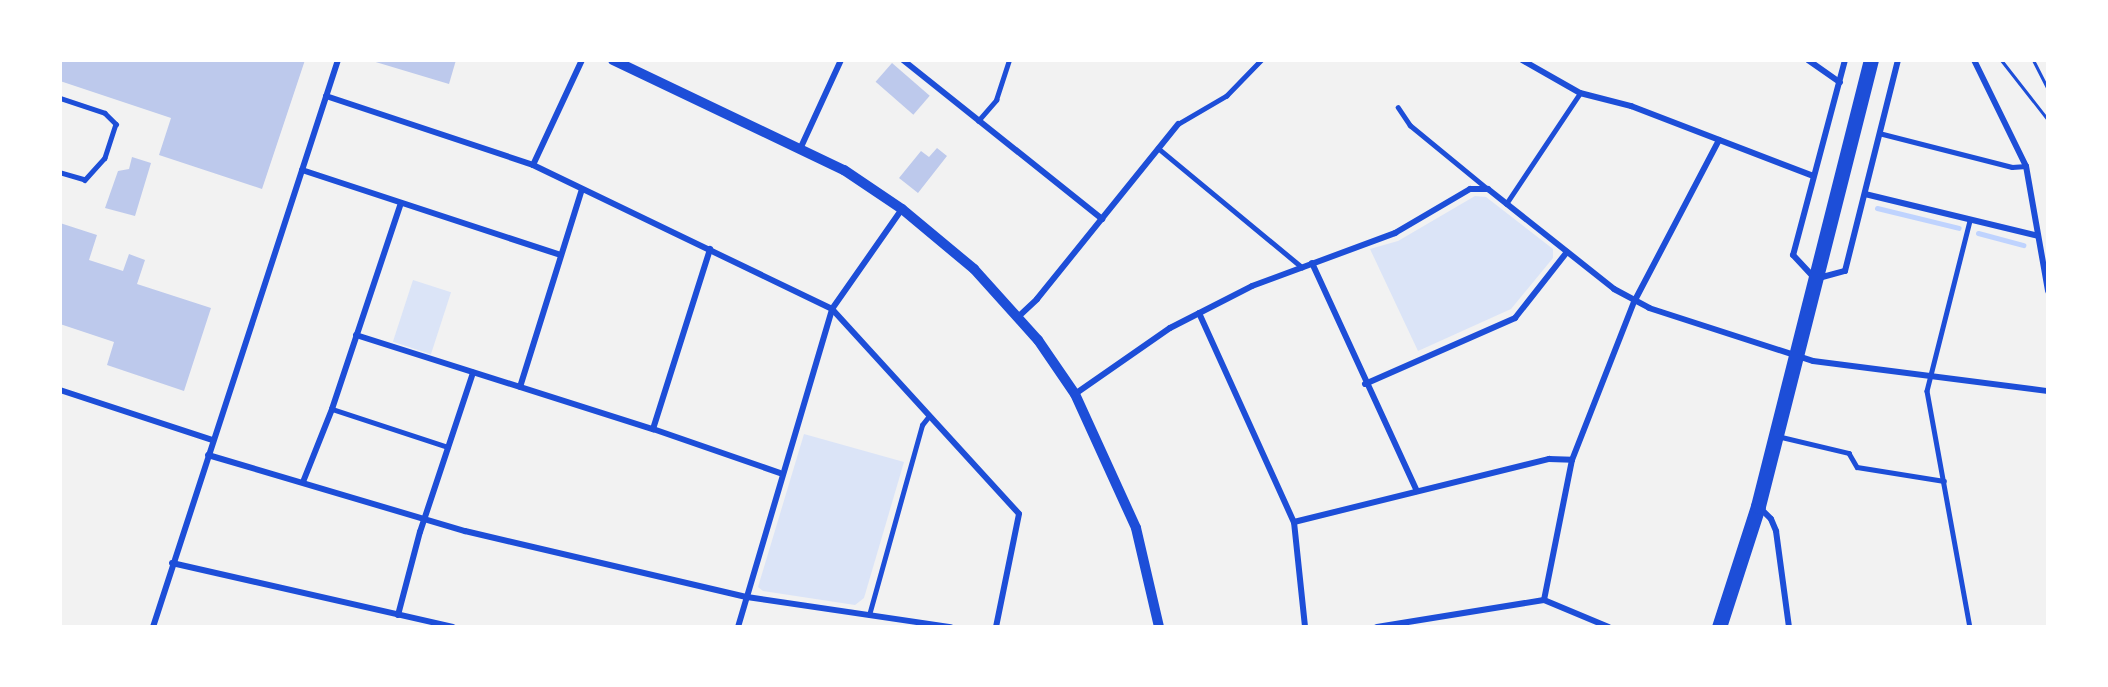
<!DOCTYPE html>
<html>
<head>
<meta charset="utf-8">
<style>
	body { margin:0 }
	#map { position:relative; width:2108px; height:687px; overflow:hidden; background:#f2f2f2; font-family:"Varela Round",sans-serif }
	div>[style] { position:absolute }
	.green>* { inset:0; background:#dbe4f7; transform-origin:0 0 }
	.stream>* { height:5px; margin:-2.5px; padding:0 2.5px; transform-origin:2.5px; border-radius:2.5px; background:#bfd3fe }
	.building>* { inset:0; background:#bdc9ec; transform-origin:0 0 }
	.path>* { height:3px; margin:-1.5px; padding:0 1.5px; transform-origin:1.5px; border-radius:1.5px; background:#1d4ed8 }
	.service>* { height:4.5px; margin:-2.25px; padding:0 2.25px; transform-origin:2.25px; border-radius:2.25px; background:#1d4ed8 }
	.minor>* { height:6px; margin:-3px; padding:0 3px; transform-origin:3px; border-radius:3px; background:#1d4ed8 }
	.tertiary>* { height:10px; margin:-5px; padding:0 5px; transform-origin:5px; border-radius:5px; background:#1d4ed8 }
	.primary>* { height:15px; margin:-7.5px; padding:0 7.5px; transform-origin:7.5px; border-radius:7.5px; background:#1d4ed8 }
	span { translate:-50% -50%; white-space:nowrap; text-align:center; line-height:1.15; -webkit-text-stroke:5px #fff; paint-order:stroke }
	.frame { position:absolute; inset:0; border:62px solid #fff; pointer-events:none }
</style>
</head>
<body>
<div id="map">
	<div class="green">
		<div style="clip-path:polygon(1475px 196px,1486px 197px,1553px 249px,1553px 258px,1511px 309px,1418px 351px,1370px 249px,1398px 241px)"></div>
		<div style="left:413px;top:280px;width:40px;height:65px;rotate:18deg"></div>
		<div style="clip-path:polygon(804px 434px,904px 462px,864px 598px,855px 605px,763px 591px,758px 587px)"></div>
	</div>
	<div class="stream">
		<div style="left:1877px;top:208px;width:84px;rotate:13.7deg"></div>
		<div style="left:1978px;top:233px;width:47px;rotate:14.9deg"></div>
	</div>
	<div class="building">
		<div style="clip-path:polygon(60px 60px,305px 60px,262px 189px,159px 155px,171px 118px,60px 81px)"></div>
		<div style="clip-path:polygon(369px 60px,456px 60px,449px 84px)"></div>
		<div style="left:892px;top:63px;width:50px;height:25px;rotate:41deg"></div>
		<div style="clip-path:polygon(937px 148px,947px 156px,918px 193px,899px 178px,921px 151px,929px 157px)"></div>
		<div style="clip-path:polygon(132px 157px,151px 163px,135px 216px,105px 208px,118px 171px,129px 169px)"></div>
		<div style="clip-path:polygon(60px 223px,97px 235px,89px 260px,123px 271px,129px 254px,145px 260px,137px 284px,211px 308px,184px 391px,107px 365px,114px 342px,60px 324px)"></div>
	</div>
	<div class="path">
		<div style="left:2001px;top:60px;width:76px;rotate:51.9deg"></div>
		<div style="left:2033px;top:60px;width:34px;rotate:63deg"></div>
	</div>
	<div class="service">
		<div style="left:60px;top:98px;width:47px;rotate:18.4deg"></div>
		<div style="left:105px;top:113px;width:16px;rotate:45deg"></div>
		<div style="left:116px;top:124px;width:36px;rotate:108deg"></div>
		<div style="left:105px;top:158px;width:30px;rotate:132deg"></div>
		<div style="left:85px;top:180px;width:26px;rotate:-164deg"></div>
		<div style="left:1398px;top:107px;width:22px;rotate:56deg"></div>
		<div style="left:1410px;top:125px;width:101px;rotate:39.4deg"></div>
		<div style="left:978px;top:121px;width:28px;rotate:-49deg"></div>
		<div style="left:996px;top:100px;width:42px;rotate:-72deg"></div>
		<div style="left:1178px;top:124px;width:56px;rotate:-30.3deg"></div>
		<div style="left:1226px;top:96px;width:50px;rotate:-45.8deg"></div>
		<div style="left:1879px;top:133px;width:137px;rotate:14.3deg"></div>
		<div style="left:2012px;top:167px;width:14px;rotate:-4deg"></div>
		<div style="left:1158px;top:148px;width:187px;rotate:39.6deg"></div>
		<div style="left:1506px;top:204px;width:133px;rotate:-56.3deg"></div>
		<div style="left:1970px;top:221px;width:175px;rotate:104.2deg"></div>
		<div style="left:1927px;top:391px;width:240px;rotate:79.7deg"></div>
		<div style="left:332px;top:409px;width:122px;rotate:18.1deg"></div>
		<div style="left:1777px;top:436px;width:74px;rotate:13.3deg"></div>
		<div style="left:1849px;top:453px;width:16px;rotate:60deg"></div>
		<div style="left:1857px;top:467px;width:88px;rotate:9.1deg"></div>
		<div style="left:869px;top:615px;width:197px;rotate:-74.4deg"></div>
		<div style="left:922px;top:425px;width:11px;rotate:-52deg"></div>
	</div>
	<div class="minor">
		<div style="left:903px;top:60px;width:255px;rotate:38.6deg"></div>
		<div style="left:1522px;top:60px;width:67px;rotate:29.6deg"></div>
		<div style="left:1580px;top:93px;width:53px;rotate:14.3deg"></div>
		<div style="left:1631px;top:106px;width:195px;rotate:21deg"></div>
		<div style="left:1808px;top:60px;width:39px;rotate:35deg"></div>
		<div style="left:1845px;top:60px;width:202px;rotate:104.9deg"></div>
		<div style="left:1793px;top:255px;width:33px;rotate:47deg"></div>
		<div style="left:1815px;top:279px;width:31px;rotate:-15deg"></div>
		<div style="left:1845px;top:271px;width:218px;rotate:-75.9deg"></div>
		<div style="left:1974px;top:60px;width:118px;rotate:63.9deg"></div>
		<div style="left:2026px;top:166px;width:127px;rotate:80deg"></div>
		<div style="left:326px;top:96px;width:218px;rotate:18.4deg"></div>
		<div style="left:533px;top:165px;width:332px;rotate:25.7deg"></div>
		<div style="left:832px;top:309px;width:277px;rotate:47.6deg"></div>
		<div style="left:1019px;top:514px;width:115px;rotate:101.5deg"></div>
		<div style="left:801px;top:147px;width:96px;rotate:-65.3deg"></div>
		<div style="left:533px;top:165px;width:116px;rotate:-65deg"></div>
		<div style="left:302px;top:170px;width:272px;rotate:18.2deg"></div>
		<div style="left:1865px;top:194px;width:178px;rotate:13.6deg"></div>
		<div style="left:1312px;top:263px;width:251px;rotate:65.3deg"></div>
		<div style="left:1199px;top:313px;width:230px;rotate:65.6deg"></div>
		<div style="left:1294px;top:522px;width:106px;rotate:84deg"></div>
		<div style="left:1018px;top:317px;width:26px;rotate:-43deg"></div>
		<div style="left:1037px;top:299px;width:225px;rotate:-51.1deg"></div>
		<div style="left:356px;top:335px;width:312px;rotate:17.6deg"></div>
		<div style="left:653px;top:429px;width:134px;rotate:19.1deg"></div>
		<div style="left:1365px;top:384px;width:164px;rotate:-23.7deg"></div>
		<div style="left:1515px;top:318px;width:84px;rotate:-51.8deg"></div>
		<div style="left:520px;top:387px;width:207px;rotate:-72.6deg"></div>
		<div style="left:60px;top:390px;width:160px;rotate:18.2deg"></div>
		<div style="left:1075px;top:394px;width:116px;rotate:-34.8deg"></div>
		<div style="left:1170px;top:328px;width:92px;rotate:-27.1deg"></div>
		<div style="left:1252px;top:286px;width:153px;rotate:-20.3deg"></div>
		<div style="left:1395px;top:233px;width:87px;rotate:-30.4deg"></div>
		<div style="left:1470px;top:189px;width:18px"></div>
		<div style="left:1488px;top:189px;width:161px;rotate:38.4deg"></div>
		<div style="left:1614px;top:289px;width:40px;rotate:28deg"></div>
		<div style="left:1649px;top:308px;width:172px;rotate:17.9deg"></div>
		<div style="left:1813px;top:361px;width:237px;rotate:7.3deg"></div>
		<div style="left:653px;top:429px;width:189px;rotate:-72.4deg"></div>
		<div style="left:208px;top:455px;width:268px;rotate:16.5deg"></div>
		<div style="left:465px;top:531px;width:290px;rotate:13.2deg"></div>
		<div style="left:747px;top:597px;width:206px;rotate:8.4deg"></div>
		<div style="left:303px;top:482px;width:79px;rotate:-68.3deg"></div>
		<div style="left:332px;top:409px;width:217px;rotate:-71.5deg"></div>
		<div style="left:1758px;top:506px;width:18px;rotate:45deg"></div>
		<div style="left:1771px;top:519px;width:13px;rotate:67deg"></div>
		<div style="left:1776px;top:531px;width:97px;rotate:82.3deg"></div>
		<div style="left:1294px;top:522px;width:263px;rotate:-13.9deg"></div>
		<div style="left:1549px;top:459px;width:23px;rotate:2deg"></div>
		<div style="left:172px;top:563px;width:288px;rotate:12.8deg"></div>
		<div style="left:1544px;top:600px;width:143px;rotate:-78.7deg"></div>
		<div style="left:1572px;top:460px;width:170px;rotate:-68.6deg"></div>
		<div style="left:1634px;top:302px;width:183px;rotate:-62.3deg"></div>
		<div style="left:398px;top:615px;width:86px;rotate:-75.2deg"></div>
		<div style="left:420px;top:532px;width:168px;rotate:-71.6deg"></div>
		<div style="left:153px;top:627px;width:596px;rotate:-71.93deg"></div>
		<div style="left:738px;top:627px;width:332px;rotate:-73.5deg"></div>
		<div style="left:832px;top:309px;width:122px;rotate:-55deg"></div>
		<div style="left:1377px;top:627px;width:169px;rotate:-9.2deg"></div>
		<div style="left:1544px;top:600px;width:70px;rotate:22.6deg"></div>
	</div>
	<div class="tertiary">
		<div style="left:613px;top:60px;width:256px;rotate:25.5deg"></div>
		<div style="left:844px;top:170px;width:70px;rotate:33.9deg"></div>
		<div style="left:902px;top:209px;width:94px;rotate:39.8deg"></div>
		<div style="left:974px;top:269px;width:96px;rotate:48deg"></div>
		<div style="left:1038px;top:340px;width:65px;rotate:55.6deg"></div>
		<div style="left:1075px;top:394px;width:147px;rotate:65.5deg"></div>
		<div style="left:1136px;top:528px;width:102px;rotate:76.9deg"></div>
	</div>
	<div class="primary">
		<div style="left:1719px;top:627px;width:127px;rotate:-72.1deg"></div>
		<div style="left:1758px;top:506px;width:460px;rotate:-75.8deg"></div>
	</div>
	<div class="frame"></div>
</div>
</body>
</html>
